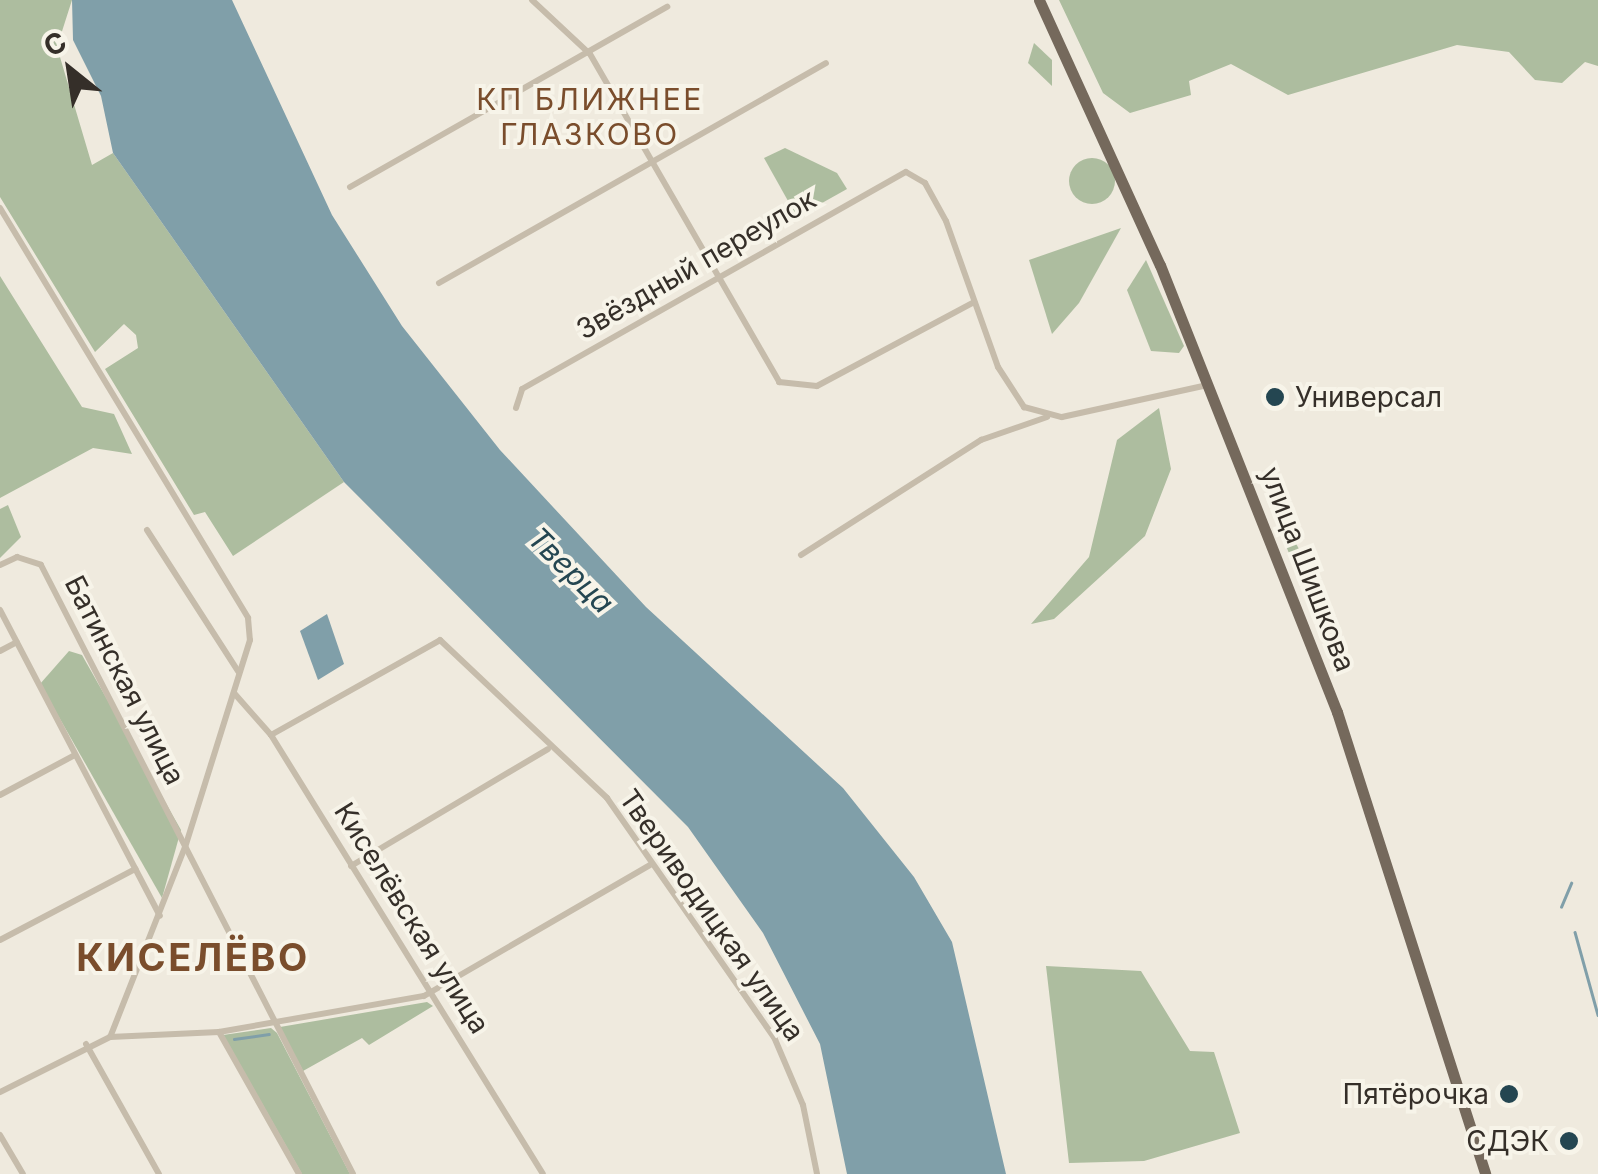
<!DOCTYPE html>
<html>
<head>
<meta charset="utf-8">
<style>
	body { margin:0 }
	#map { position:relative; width:1598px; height:1174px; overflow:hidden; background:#efeade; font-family:Inter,sans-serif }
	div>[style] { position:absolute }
	.green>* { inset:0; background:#adbd9f }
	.round { border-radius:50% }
	.water>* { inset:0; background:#809fa9 }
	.stream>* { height:2.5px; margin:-1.25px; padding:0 1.25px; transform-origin:1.25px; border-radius:1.25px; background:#809fa9 }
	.minor>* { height:6px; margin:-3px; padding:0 3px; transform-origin:3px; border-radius:3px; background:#c6bcab }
	.primary>* { height:11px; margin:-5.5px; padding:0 5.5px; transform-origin:5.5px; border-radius:5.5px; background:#75695c }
	.dots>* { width:28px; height:28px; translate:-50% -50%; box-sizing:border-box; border:5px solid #f7f4e9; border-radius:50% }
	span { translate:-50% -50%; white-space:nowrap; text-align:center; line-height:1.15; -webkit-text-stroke:8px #f7f4e9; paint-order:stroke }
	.street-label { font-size:28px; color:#352f29 }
	.poi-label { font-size:28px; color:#352f29 }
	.left { translate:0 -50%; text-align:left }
	.right { translate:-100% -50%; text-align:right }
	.neighbourhood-label { font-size:30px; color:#7a4d2c; letter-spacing:2.5px }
	.water-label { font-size:30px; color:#244651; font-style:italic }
	.district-label { font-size:38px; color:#7a4d2c; font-weight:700; letter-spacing:2.5px }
	.north { position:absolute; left:20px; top:20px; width:100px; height:100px; -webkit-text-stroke:8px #f7f4e9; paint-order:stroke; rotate:330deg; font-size:28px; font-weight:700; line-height:40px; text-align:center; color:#352f29 }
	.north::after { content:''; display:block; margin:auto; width:35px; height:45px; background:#352f29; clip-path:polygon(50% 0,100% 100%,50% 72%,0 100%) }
</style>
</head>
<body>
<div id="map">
	<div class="green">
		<div style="clip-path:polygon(0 0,72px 0,57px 47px,92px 165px,113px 153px,344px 482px,233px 556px,205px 512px,194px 515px,105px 369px,138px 348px,136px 335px,124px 324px,95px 352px,0 197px)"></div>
		<div style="clip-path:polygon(1059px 0,1598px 0,1598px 66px,1585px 62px,1562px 83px,1535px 80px,1509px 52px,1457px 45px,1288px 95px,1231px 64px,1189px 81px,1191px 95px,1130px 113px,1103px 93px)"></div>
		<div style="clip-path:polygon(1034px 43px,1052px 60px,1052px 86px,1028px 63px)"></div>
		<div style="clip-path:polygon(785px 148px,837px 173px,847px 189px,797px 217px,764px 158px)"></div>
		<div class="round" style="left:1069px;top:158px;width:46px;height:46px"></div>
		<div style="clip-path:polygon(1121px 228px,1079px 303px,1052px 334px,1029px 260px)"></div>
		<div style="clip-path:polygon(1146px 260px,1184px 346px,1179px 353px,1151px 351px,1127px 290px)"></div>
		<div style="clip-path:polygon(0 276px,82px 407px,114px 414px,132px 454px,93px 448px,0 498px)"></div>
		<div style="clip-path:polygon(1159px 408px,1171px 469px,1145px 536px,1054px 619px,1031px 624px,1089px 557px,1117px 440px)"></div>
		<div style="clip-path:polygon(8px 505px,21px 537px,0 558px,0 509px)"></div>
		<div style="clip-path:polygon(1286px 525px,1306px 562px,1299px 578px,1280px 531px)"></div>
		<div style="clip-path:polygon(69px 651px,82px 655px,181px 830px,162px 898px,40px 684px)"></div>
		<div style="clip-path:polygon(1046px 966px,1141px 971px,1190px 1051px,1214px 1052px,1240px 1133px,1144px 1161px,1069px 1163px)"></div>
		<div style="clip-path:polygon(427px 1002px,433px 1006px,369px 1045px,362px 1038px,303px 1071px,280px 1027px)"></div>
		<div style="clip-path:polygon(271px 1028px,277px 1033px,350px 1174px,302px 1174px,223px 1035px)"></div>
	</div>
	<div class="water">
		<div style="clip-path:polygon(72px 0,232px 0,332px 215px,402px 326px,500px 450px,646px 607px,843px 788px,914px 877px,952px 942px,1006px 1174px,847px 1174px,820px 1044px,763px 933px,688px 827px,344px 482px,113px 153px,101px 96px,73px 40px)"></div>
		<div style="clip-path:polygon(327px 614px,344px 664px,318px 680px,300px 631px)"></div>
	</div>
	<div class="stream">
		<div style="left:1561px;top:907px;width:26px;rotate:-67deg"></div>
		<div style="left:1575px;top:932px;width:86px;rotate:74.5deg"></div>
		<div style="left:234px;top:1039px;width:35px;rotate:-8deg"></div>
	</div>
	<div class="minor">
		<div style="left:532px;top:0;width:79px;rotate:43deg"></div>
		<div style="left:590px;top:54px;width:379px;rotate:60deg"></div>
		<div style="left:779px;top:382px;width:38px;rotate:6deg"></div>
		<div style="left:817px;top:386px;width:178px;rotate:-28.1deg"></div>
		<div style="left:350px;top:187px;width:365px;rotate:-29.6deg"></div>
		<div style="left:0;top:208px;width:479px;rotate:58.8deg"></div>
		<div style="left:248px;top:618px;width:22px;rotate:85deg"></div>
		<div style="left:250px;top:640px;width:217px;rotate:107.4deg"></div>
		<div style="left:185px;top:847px;width:204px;rotate:111.5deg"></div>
		<div style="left:110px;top:1037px;width:123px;rotate:153.4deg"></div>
		<div style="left:439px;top:283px;width:445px;rotate:-29.6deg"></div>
		<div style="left:516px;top:408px;width:20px;rotate:-72deg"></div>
		<div style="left:522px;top:389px;width:441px;rotate:-29.5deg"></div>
		<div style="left:906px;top:172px;width:22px;rotate:30deg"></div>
		<div style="left:925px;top:183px;width:43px;rotate:61.1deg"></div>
		<div style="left:946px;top:221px;width:155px;rotate:70.4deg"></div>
		<div style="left:998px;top:367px;width:48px;rotate:57deg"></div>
		<div style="left:1024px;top:407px;width:39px;rotate:15deg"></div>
		<div style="left:1062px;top:417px;width:149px;rotate:-12.4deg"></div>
		<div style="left:147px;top:530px;width:168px;rotate:57.2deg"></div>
		<div style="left:801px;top:555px;width:214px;rotate:-32.6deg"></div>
		<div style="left:981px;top:440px;width:70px;rotate:-19.2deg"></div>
		<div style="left:0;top:565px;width:19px;rotate:-25deg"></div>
		<div style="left:17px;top:557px;width:25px;rotate:18deg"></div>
		<div style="left:41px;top:565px;width:684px;rotate:62.87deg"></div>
		<div style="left:0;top:610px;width:345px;rotate:62.4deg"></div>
		<div style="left:0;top:651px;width:19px;rotate:-28deg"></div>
		<div style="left:234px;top:693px;width:56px;rotate:48.6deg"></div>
		<div style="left:271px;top:735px;width:516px;rotate:58.22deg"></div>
		<div style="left:271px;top:735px;width:194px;rotate:-29.3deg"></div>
		<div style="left:440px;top:640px;width:230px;rotate:43.4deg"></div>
		<div style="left:607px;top:798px;width:292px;rotate:55.1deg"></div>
		<div style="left:774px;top:1037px;width:74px;rotate:66.9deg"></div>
		<div style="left:803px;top:1105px;width:70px;rotate:78.5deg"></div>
		<div style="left:0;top:795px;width:83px;rotate:-28.1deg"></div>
		<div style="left:351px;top:866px;width:229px;rotate:-30.7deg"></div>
		<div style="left:0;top:940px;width:153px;rotate:-27.7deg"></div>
		<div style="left:219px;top:1032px;width:163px;rotate:60.6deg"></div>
		<div style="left:110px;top:1037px;width:109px;rotate:-2.6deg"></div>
		<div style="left:219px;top:1032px;width:208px;rotate:-10deg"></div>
		<div style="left:424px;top:996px;width:261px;rotate:-30.1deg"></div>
		<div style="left:86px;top:1044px;width:149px;rotate:60.7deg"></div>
		<div style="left:0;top:1135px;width:45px;rotate:59.5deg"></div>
	</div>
	<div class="primary">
		<div style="left:1039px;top:0;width:291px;rotate:65.5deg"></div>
		<div style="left:1160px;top:265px;width:481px;rotate:68.4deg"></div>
		<div style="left:1337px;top:712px;width:485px;rotate:72.2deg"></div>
	</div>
	<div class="dots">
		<div style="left:1275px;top:397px;background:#244651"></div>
		<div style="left:1509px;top:1094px;background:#244651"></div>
		<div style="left:1569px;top:1141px;background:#244651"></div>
	</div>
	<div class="street-label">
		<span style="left:696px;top:264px;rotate:-30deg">Звёздный переулок</span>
		<span style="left:1308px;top:569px;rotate:69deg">улица Шишкова</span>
		<span style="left:125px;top:680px;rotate:63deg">Батинская улица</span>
		<span style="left:712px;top:915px;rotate:55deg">Твериводицкая улица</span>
		<span style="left:412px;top:918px;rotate:58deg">Киселёвская улица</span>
	</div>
	<div class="poi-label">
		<span class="left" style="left:1295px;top:397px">Универсал</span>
		<span class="right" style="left:1489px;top:1094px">Пятёрочка</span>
		<span class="right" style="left:1549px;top:1141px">СДЭК</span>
	</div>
	<div class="neighbourhood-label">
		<span style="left:590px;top:116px">КП БЛИЖНЕЕ<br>ГЛАЗКОВО</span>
	</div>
	<div class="water-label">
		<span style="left:571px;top:570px;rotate:45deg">Тверца</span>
	</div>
	<div class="district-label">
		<span style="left:193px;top:958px">КИСЕЛЁВО</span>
	</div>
	<div class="north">С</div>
</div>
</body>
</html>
